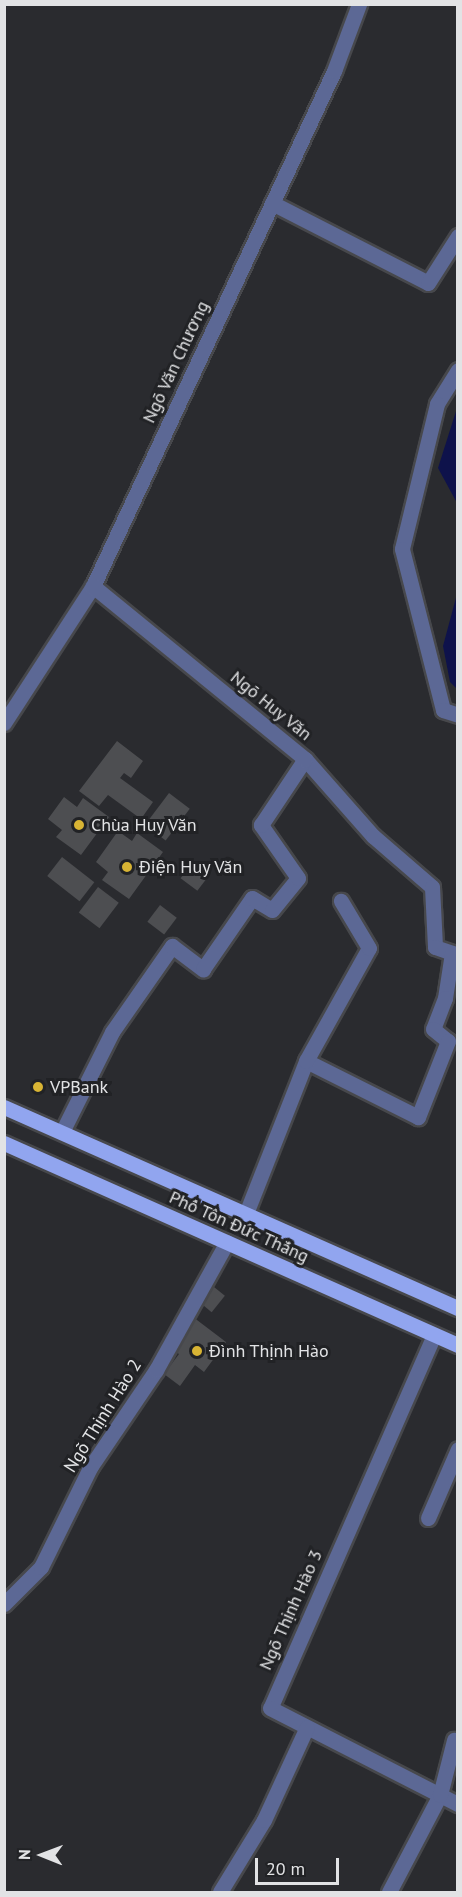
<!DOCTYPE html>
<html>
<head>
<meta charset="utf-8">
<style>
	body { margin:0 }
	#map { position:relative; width:462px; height:1897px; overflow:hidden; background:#2a2b2f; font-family:"PT Sans",sans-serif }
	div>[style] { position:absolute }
	.water>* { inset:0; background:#0e124b }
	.building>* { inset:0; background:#4d4e51; transform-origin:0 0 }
	.roads { filter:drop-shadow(2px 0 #47484c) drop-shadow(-2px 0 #47484c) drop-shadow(0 2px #47484c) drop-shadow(0 -2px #47484c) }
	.minor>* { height:15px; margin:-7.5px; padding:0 7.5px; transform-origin:7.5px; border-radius:7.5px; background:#5c6895 }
	.major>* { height:15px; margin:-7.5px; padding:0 7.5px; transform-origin:7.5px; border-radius:7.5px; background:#91a5ef }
	.dots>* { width:16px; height:16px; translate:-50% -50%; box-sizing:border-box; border:3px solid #212225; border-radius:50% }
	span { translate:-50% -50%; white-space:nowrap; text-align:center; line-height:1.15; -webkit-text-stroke:6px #212225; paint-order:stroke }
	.street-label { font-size:18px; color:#e2e3e5 }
	.poi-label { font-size:18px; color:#e2e3e5 }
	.left { translate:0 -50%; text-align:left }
	.frame { position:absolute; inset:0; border:6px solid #e2e3e5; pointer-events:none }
	.north { position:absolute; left:12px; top:1825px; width:60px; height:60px; -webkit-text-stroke:4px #212225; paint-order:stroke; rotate:271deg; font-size:16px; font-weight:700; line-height:24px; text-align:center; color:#e2e3e5 }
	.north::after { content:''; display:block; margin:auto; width:21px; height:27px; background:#e2e3e5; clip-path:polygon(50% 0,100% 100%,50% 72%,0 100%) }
	.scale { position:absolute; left:255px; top:1858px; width:84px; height:27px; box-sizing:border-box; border:3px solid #e2e3e5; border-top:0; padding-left:8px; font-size:18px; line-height:21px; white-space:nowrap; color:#e2e3e5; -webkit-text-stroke:4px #212225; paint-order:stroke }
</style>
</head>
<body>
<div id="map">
	<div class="water">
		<div style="clip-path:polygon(457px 408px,457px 503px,438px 468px)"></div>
		<div style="clip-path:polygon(457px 594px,458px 689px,457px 689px,450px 682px,443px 646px)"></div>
	</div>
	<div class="building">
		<div style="clip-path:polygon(117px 741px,143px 761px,131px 778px,124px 773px,120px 778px,153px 802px,141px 819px,108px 795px,99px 806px,79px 791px)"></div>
		<div style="left:169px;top:793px;width:26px;height:40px;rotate:37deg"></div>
		<div style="clip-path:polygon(64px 797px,77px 807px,83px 798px,109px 817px,81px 855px,56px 837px,62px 830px,48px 819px)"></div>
		<div style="clip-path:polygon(118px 831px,132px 841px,137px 833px,163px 852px,129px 899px,102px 880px,108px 872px,96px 862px)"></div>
		<div style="left:62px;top:857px;width:41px;height:24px;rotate:38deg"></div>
		<div style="left:192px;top:863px;width:21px;height:19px;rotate:37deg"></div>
		<div style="left:98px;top:887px;width:26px;height:32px;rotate:37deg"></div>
		<div style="left:160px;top:905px;width:21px;height:21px;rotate:37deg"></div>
		<div style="left:214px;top:1287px;width:14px;height:21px;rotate:39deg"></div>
		<div style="clip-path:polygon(193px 1317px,226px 1342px,204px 1372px,195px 1365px,180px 1386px,164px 1374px,179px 1354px,170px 1348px)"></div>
	</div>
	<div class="roads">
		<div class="minor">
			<div style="left:272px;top:203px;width:175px;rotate:27.1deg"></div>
			<div style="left:428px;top:283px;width:56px;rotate:-57.4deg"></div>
			<div style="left:458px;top:370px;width:40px;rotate:122deg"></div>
			<div style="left:437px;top:404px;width:149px;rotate:103.6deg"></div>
			<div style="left:402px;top:549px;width:166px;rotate:75.7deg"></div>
			<div style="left:443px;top:710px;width:16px;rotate:18deg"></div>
			<div style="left:4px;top:723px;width:163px;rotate:-57deg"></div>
			<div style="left:93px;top:586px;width:569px;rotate:-64.92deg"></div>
			<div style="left:334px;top:71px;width:72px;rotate:-69.5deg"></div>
			<div style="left:305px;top:759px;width:103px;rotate:48.6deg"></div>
			<div style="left:373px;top:836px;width:78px;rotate:40.8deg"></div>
			<div style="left:432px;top:887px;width:60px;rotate:87.1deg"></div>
			<div style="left:435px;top:947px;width:18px;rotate:19deg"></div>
			<div style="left:452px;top:953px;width:46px;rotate:98.8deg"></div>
			<div style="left:445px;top:998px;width:33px;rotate:111deg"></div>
			<div style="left:433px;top:1029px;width:19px;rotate:39deg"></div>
			<div style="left:448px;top:1041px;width:82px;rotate:111.5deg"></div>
			<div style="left:418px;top:1117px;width:125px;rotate:-153.4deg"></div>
			<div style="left:62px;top:1132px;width:112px;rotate:-63.4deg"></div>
			<div style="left:112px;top:1032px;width:105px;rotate:-55.1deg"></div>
			<div style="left:172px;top:946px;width:39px;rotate:37deg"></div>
			<div style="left:203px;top:969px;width:86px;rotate:-55.4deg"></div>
			<div style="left:252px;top:898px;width:23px;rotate:31deg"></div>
			<div style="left:272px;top:910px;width:41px;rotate:-50.9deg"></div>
			<div style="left:298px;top:878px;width:65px;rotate:-124.9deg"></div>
			<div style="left:261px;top:825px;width:79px;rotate:-56.3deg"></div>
			<div style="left:305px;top:759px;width:274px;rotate:-140.8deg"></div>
			<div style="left:245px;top:1216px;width:167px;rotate:-68.5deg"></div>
			<div style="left:306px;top:1061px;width:129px;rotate:-60.9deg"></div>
			<div style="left:369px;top:948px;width:55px;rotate:-120.8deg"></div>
			<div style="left:434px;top:1335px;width:407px;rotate:113.7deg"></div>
			<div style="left:270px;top:1708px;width:211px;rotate:27.1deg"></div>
			<div style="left:428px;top:1518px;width:75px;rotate:-66.5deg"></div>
			<div style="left:4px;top:1604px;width:52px;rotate:-45deg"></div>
			<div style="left:41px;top:1567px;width:113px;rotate:-63.7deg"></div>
			<div style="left:91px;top:1466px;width:116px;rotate:-55.9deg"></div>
			<div style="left:156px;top:1370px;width:146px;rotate:-61deg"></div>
			<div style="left:220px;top:1892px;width:84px;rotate:-58.6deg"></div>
			<div style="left:264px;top:1820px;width:102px;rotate:-65.2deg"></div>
			<div style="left:389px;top:1892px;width:110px;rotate:-62.3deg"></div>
			<div style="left:440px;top:1795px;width:57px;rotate:-75.7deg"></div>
		</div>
		<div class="major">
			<div style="left:4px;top:1107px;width:497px;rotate:23.9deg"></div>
			<div style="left:4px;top:1143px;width:497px;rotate:24deg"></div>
		</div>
	</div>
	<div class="dots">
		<div style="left:79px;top:825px;background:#d8b434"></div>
		<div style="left:127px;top:867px;background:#d8b434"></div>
		<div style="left:38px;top:1087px;background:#d8b434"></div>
		<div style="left:197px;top:1351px;background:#d8b434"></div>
	</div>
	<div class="street-label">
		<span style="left:176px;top:362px;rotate:-65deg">Ngõ Văn Chương</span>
		<span style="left:271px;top:706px;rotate:39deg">Ngõ Huy Văn</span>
		<span style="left:239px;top:1227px;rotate:24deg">Phố Tôn Đức Thắng</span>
		<span style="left:103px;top:1416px;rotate:-58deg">Ngõ Thịnh Hào 2</span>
		<span style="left:291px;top:1610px;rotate:-66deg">Ngõ Thịnh Hào 3</span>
	</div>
	<div class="poi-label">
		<span class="left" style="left:91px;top:825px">Chùa Huy Văn</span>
		<span class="left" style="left:139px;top:867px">Điện Huy Văn</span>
		<span class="left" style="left:50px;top:1087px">VPBank</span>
		<span class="left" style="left:209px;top:1351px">Đình Thịnh Hào</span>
	</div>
	<div class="frame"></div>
	<div class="north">N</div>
	<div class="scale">20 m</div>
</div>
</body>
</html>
